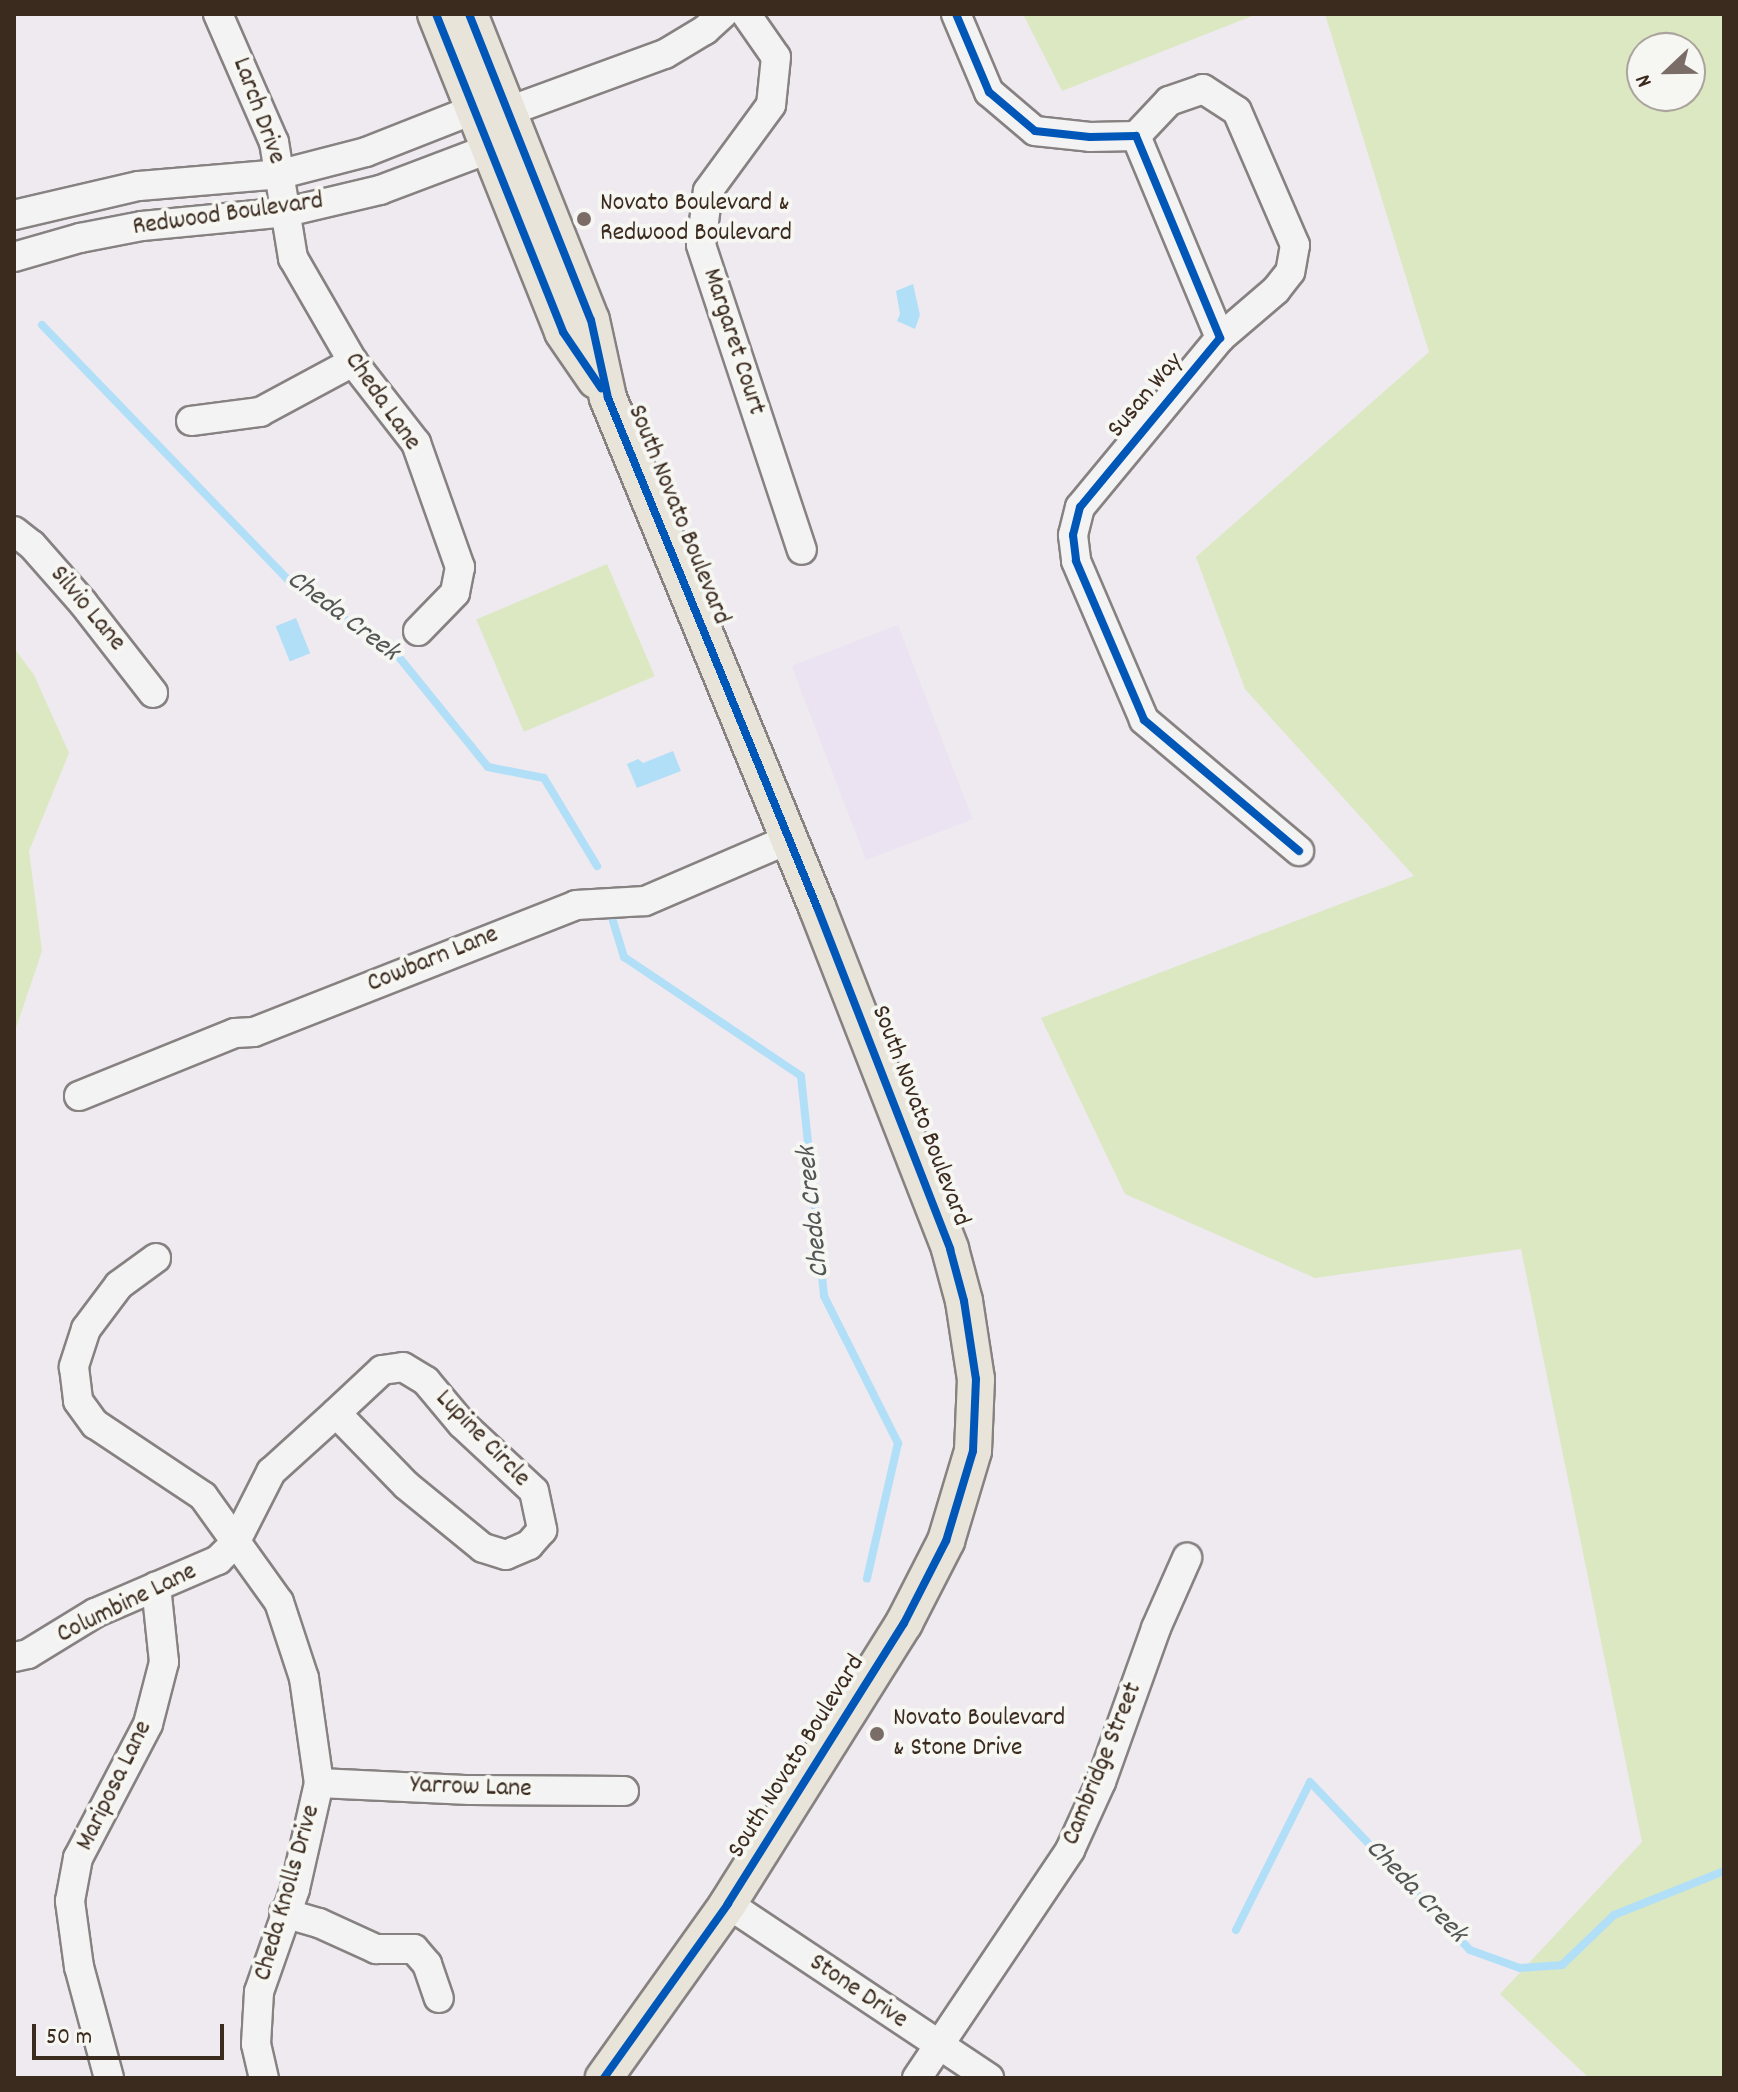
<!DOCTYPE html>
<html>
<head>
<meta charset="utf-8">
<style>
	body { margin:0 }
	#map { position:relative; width:1738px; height:2092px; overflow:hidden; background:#eeeaf0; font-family:Dekko,sans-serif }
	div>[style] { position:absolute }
	.built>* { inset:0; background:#ece3f2; transform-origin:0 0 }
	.green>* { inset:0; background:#dbe8c2; transform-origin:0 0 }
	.water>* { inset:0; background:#b2dff8; transform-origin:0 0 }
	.stream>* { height:8px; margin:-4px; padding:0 4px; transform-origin:4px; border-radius:4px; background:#b2dff8 }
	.roads { filter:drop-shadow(2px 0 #878281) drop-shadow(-2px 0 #878281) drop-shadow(0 2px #878281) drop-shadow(0 -2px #878281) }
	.minor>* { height:28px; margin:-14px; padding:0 14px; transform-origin:14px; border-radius:14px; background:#f4f3f3 }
	.major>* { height:36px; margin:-18px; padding:0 18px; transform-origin:18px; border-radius:18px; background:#e8e4d9 }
	.cycleway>* { height:8px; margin:-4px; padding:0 4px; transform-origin:4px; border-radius:4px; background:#0057b8 }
	.dots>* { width:22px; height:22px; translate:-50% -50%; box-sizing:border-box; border:4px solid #f6f6f2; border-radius:50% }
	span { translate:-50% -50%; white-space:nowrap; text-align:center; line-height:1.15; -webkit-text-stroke:8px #f6f6f2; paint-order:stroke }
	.street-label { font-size:26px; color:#3b2a1e }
	.poi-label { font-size:26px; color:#3b2a1e }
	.left { translate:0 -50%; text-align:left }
	.water-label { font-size:28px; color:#525655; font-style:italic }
	.frame { position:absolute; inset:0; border:16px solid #3b2a1e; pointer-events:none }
	.north { position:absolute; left:1626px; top:32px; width:80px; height:80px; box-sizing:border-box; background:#f6f6f2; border:2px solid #aba49d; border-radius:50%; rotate:248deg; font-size:22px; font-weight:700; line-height:32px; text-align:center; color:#3b2a1e }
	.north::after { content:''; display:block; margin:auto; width:28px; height:36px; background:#7a6d68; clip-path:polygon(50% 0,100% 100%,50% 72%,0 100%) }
	.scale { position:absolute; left:32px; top:2024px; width:192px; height:36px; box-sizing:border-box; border:4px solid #3b2a1e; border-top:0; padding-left:10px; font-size:24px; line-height:28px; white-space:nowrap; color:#3b2a1e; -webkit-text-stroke:6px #f6f6f2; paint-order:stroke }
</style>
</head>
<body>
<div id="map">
	<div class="built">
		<div style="left:898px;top:625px;width:208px;height:114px;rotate:69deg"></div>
	</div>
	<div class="green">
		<div style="clip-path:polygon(1023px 14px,1257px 14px,1062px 91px)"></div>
		<div style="clip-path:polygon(evenodd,1325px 14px,1724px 14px,1724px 2078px,1589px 2078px,1500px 1994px,1642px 1842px,1521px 1249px,1315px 1278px,1125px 1194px,1041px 1018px,1414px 876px,1245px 689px,1196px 557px,1429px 352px,1325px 14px,1690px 48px,1690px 96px,1642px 96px,1642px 48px,1690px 48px)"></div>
		<div style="left:607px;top:564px;width:122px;height:142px;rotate:67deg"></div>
		<div style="clip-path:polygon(14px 648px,34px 675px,69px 753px,29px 851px,42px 951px,14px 1034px)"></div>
	</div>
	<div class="water">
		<div style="clip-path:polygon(913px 284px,920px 315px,915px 329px,897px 321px,900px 314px,896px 291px)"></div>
		<div style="left:296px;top:618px;width:38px;height:22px;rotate:68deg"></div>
		<div style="clip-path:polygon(673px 751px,681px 771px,637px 788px,627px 764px,638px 759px,643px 763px)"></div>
	</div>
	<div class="stream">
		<div style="left:42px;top:325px;width:363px;rotate:46deg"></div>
		<div style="left:294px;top:586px;width:119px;rotate:33deg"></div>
		<div style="left:394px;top:651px;width:149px;rotate:51deg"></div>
		<div style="left:488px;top:767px;width:57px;rotate:11.1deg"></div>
		<div style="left:544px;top:778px;width:103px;rotate:58.9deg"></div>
		<div style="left:613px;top:921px;width:38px;rotate:73deg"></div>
		<div style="left:624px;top:957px;width:213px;rotate:33.9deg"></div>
		<div style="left:801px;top:1076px;width:221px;rotate:84deg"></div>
		<div style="left:824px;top:1296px;width:165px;rotate:63.3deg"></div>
		<div style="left:898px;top:1443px;width:139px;rotate:102.9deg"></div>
		<div style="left:1236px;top:1930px;width:165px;rotate:-63.4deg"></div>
		<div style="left:1310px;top:1782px;width:232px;rotate:46.4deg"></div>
		<div style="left:1470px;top:1950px;width:53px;rotate:19.8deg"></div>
		<div style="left:1520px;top:1968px;width:42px;rotate:-4.1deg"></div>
		<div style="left:1562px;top:1965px;width:72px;rotate:-43.9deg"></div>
		<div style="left:1614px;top:1915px;width:118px;rotate:-21.8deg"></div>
	</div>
	<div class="roads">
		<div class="minor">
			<div style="left:218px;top:14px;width:140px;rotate:66.4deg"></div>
			<div style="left:274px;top:142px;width:118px;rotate:80.7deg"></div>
			<div style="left:293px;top:258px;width:120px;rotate:60deg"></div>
			<div style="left:353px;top:362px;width:103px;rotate:52.1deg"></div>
			<div style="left:416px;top:443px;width:132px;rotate:70.5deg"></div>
			<div style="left:460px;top:567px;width:26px;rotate:101deg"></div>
			<div style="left:455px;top:593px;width:53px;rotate:134.2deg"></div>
			<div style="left:746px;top:14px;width:52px;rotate:55.1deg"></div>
			<div style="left:776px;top:57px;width:48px;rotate:95.9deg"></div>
			<div style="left:771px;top:105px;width:107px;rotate:126.2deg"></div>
			<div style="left:708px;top:191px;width:54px;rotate:97.4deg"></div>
			<div style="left:701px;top:245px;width:321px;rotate:71.7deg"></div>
			<div style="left:956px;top:14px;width:85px;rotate:67.1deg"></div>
			<div style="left:989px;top:92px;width:60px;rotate:40.3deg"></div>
			<div style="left:1035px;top:131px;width:55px;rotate:6.2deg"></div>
			<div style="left:1090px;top:137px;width:46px;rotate:-1.2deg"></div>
			<div style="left:1136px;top:136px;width:219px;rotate:67.4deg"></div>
			<div style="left:1220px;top:338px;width:219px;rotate:129.6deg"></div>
			<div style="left:1080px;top:507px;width:29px;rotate:104deg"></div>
			<div style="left:1073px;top:535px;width:26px;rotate:83deg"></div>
			<div style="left:1076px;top:561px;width:173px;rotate:66.8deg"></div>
			<div style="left:1144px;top:720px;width:203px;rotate:40.2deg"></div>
			<div style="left:1136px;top:136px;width:48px;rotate:-46.7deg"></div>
			<div style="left:1169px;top:101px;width:36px;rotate:-19deg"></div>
			<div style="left:1203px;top:89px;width:40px;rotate:32.9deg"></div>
			<div style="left:1237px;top:111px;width:146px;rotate:66.6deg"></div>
			<div style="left:1295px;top:245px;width:27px;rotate:100deg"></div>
			<div style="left:1290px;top:272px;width:23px;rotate:128deg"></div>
			<div style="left:1276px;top:290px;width:74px;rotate:139.4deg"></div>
			<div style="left:14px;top:215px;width:128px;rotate:-13.1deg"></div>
			<div style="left:139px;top:186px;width:143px;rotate:-4.8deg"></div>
			<div style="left:281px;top:174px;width:88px;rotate:-14.5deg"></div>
			<div style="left:366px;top:152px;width:117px;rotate:-21.5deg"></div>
			<div style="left:475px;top:109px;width:34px;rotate:3deg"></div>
			<div style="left:509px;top:111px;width:166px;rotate:-20.1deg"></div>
			<div style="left:665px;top:54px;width:47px;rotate:-31deg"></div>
			<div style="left:705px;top:30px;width:24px;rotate:-42deg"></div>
			<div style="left:14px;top:257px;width:69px;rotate:-16.1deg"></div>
			<div style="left:80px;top:238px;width:63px;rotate:-11deg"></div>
			<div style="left:142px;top:226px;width:146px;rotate:-5.5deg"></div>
			<div style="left:287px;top:212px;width:96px;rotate:-13.3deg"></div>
			<div style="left:380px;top:190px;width:119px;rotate:-20.7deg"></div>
			<div style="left:491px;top:148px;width:17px;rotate:-65deg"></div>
			<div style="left:191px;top:421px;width:70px;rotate:-7.4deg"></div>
			<div style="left:260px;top:412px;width:106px;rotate:-28.3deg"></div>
			<div style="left:14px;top:531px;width:23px;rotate:38deg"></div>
			<div style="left:32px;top:545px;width:77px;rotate:48.7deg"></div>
			<div style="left:83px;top:603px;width:114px;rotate:52.1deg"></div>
			<div style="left:79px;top:1096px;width:168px;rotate:-22deg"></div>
			<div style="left:235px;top:1033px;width:19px;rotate:-3deg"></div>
			<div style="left:254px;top:1032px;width:346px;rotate:-21.5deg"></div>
			<div style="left:576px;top:905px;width:69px;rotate:-3.3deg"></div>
			<div style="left:645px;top:901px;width:158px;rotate:-23.2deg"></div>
			<div style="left:156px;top:1258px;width:46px;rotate:143.9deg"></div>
			<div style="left:119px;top:1285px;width:55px;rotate:126.9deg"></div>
			<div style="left:86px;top:1329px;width:40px;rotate:108deg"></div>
			<div style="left:74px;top:1367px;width:34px;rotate:83deg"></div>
			<div style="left:78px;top:1401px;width:29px;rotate:54deg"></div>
			<div style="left:95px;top:1424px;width:130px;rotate:33.7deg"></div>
			<div style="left:203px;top:1496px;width:130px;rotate:54.4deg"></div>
			<div style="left:279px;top:1602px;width:80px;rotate:71.8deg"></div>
			<div style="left:304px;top:1678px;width:106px;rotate:81.9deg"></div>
			<div style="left:319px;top:1783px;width:109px;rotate:102.8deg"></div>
			<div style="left:295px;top:1889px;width:109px;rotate:109.3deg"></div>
			<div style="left:259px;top:1992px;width:52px;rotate:93.3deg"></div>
			<div style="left:256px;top:2044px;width:35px;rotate:77deg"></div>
			<div style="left:403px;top:1367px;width:27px;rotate:31deg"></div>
			<div style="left:426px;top:1381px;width:56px;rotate:50.1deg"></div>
			<div style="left:462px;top:1424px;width:98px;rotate:42.9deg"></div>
			<div style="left:534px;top:1491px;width:40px;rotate:78deg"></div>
			<div style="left:542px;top:1530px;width:20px;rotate:131deg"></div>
			<div style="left:529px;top:1545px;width:25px;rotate:157deg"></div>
			<div style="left:506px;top:1555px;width:24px;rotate:-163deg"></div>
			<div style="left:483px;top:1548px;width:99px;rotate:-140.7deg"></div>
			<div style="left:406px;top:1485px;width:100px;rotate:-134.2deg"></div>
			<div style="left:336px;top:1413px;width:63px;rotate:-43.1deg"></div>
			<div style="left:382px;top:1370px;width:21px;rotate:-8deg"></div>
			<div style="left:14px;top:1657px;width:14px;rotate:-12deg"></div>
			<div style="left:28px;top:1654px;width:79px;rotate:-31.5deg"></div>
			<div style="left:95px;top:1613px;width:134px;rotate:-23.3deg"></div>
			<div style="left:218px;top:1560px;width:24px;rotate:-45deg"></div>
			<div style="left:235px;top:1543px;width:80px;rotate:-63.1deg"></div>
			<div style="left:271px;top:1472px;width:88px;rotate:-42.2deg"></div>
			<div style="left:319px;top:1783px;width:151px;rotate:2.7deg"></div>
			<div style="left:470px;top:1790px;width:154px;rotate:0.4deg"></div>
			<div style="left:728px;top:1904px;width:314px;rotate:33.7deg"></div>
			<div style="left:284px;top:1913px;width:36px;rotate:16deg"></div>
			<div style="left:319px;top:1923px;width:63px;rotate:24.5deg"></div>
			<div style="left:376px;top:1949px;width:38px"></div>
			<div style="left:414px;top:1949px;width:20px;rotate:49deg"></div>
			<div style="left:427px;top:1964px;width:36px;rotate:71deg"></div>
			<div style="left:109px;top:2078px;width:115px;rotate:-105.1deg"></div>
			<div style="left:79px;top:1967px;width:67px;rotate:-97.8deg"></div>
			<div style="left:70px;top:1901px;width:44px;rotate:-79.5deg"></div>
			<div style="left:78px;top:1858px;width:151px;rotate:-62.4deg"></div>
			<div style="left:148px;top:1724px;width:64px;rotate:-75.5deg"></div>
			<div style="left:164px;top:1662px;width:76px;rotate:-96deg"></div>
			<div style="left:917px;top:2078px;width:275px;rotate:-56.1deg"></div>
			<div style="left:1070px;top:1850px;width:75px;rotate:-65.5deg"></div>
			<div style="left:1101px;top:1782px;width:164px;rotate:-70.3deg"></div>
			<div style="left:1156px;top:1628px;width:77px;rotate:-66.1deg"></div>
		</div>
		<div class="major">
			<div style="left:436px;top:14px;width:342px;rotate:68.2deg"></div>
			<div style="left:563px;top:332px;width:58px;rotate:55.5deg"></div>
			<div style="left:469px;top:14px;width:329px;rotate:68.3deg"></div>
			<div style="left:591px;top:320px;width:80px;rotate:77.7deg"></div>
			<div style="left:608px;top:398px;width:550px;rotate:67.68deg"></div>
			<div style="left:817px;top:907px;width:367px;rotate:68.7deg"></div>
			<div style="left:950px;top:1249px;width:54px;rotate:74.9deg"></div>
			<div style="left:964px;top:1301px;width:79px;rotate:81.3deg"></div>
			<div style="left:976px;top:1379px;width:72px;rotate:92.4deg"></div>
			<div style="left:973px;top:1451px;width:94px;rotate:106.7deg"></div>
			<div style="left:946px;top:1541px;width:92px;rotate:117.1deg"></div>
			<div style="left:904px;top:1623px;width:332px;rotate:122.1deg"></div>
			<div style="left:728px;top:1904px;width:214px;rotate:125.5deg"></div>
		</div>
	</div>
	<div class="cycleway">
		<div style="left:436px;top:14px;width:342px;rotate:68.2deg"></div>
		<div style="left:563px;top:332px;width:68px;rotate:55.8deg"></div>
		<div style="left:469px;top:14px;width:329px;rotate:68.3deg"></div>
		<div style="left:591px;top:320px;width:80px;rotate:77.7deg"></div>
		<div style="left:608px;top:398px;width:550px;rotate:67.68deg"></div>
		<div style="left:817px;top:907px;width:367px;rotate:68.7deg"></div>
		<div style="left:950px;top:1249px;width:54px;rotate:74.9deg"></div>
		<div style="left:964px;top:1301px;width:79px;rotate:81.3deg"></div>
		<div style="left:976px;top:1379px;width:72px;rotate:92.4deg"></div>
		<div style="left:973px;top:1451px;width:94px;rotate:106.7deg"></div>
		<div style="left:946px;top:1541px;width:92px;rotate:117.1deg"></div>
		<div style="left:904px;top:1623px;width:332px;rotate:122.1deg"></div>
		<div style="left:728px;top:1904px;width:214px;rotate:125.5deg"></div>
		<div style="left:956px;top:14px;width:85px;rotate:67.1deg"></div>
		<div style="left:989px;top:92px;width:60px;rotate:40.3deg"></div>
		<div style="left:1035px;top:131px;width:55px;rotate:6.2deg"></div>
		<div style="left:1090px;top:137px;width:46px;rotate:-1.2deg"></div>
		<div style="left:1136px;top:136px;width:219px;rotate:67.4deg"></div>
		<div style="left:1220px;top:338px;width:219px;rotate:129.6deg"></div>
		<div style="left:1080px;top:507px;width:29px;rotate:104deg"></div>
		<div style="left:1073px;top:535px;width:26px;rotate:83deg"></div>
		<div style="left:1076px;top:561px;width:173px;rotate:66.8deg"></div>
		<div style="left:1144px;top:720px;width:203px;rotate:40.2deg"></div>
	</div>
	<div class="dots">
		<div style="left:584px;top:219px;background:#7a6d68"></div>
		<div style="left:877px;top:1734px;background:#7a6d68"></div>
	</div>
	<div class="street-label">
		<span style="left:258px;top:111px;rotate:70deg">Larch Drive</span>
		<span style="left:228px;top:215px;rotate:-8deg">Redwood Boulevard</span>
		<span style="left:733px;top:342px;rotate:72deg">Margaret Court</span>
		<span style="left:1146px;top:396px;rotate:-50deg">Susan Way</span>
		<span style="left:382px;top:402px;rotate:55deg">Cheda Lane</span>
		<span style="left:678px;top:515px;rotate:68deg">South Novato Boulevard</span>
		<span style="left:87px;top:609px;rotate:50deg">Silvio Lane</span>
		<span style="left:433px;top:960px;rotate:-22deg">Cowbarn Lane</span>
		<span style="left:920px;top:1116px;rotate:69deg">South Novato Boulevard</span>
		<span style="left:482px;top:1439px;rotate:46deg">Lupine Circle</span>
		<span style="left:127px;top:1604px;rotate:-26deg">Columbine Lane</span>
		<span style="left:797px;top:1757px;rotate:-58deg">South Novato Boulevard</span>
		<span style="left:1103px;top:1764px;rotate:-68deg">Cambridge Street</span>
		<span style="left:115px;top:1786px;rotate:-64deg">Mariposa Lane</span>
		<span style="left:471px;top:1788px;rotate:2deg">Yarrow Lane</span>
		<span style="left:288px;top:1893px;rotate:-74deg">Cheda Knolls Drive</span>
		<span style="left:858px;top:1992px;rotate:34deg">Stone Drive</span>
	</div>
	<div class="poi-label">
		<span class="left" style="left:600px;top:219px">Novato Boulevard &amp;<br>Redwood Boulevard</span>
		<span class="left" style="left:893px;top:1734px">Novato Boulevard<br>&amp; Stone Drive</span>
	</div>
	<div class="water-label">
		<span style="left:342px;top:617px;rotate:37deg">Cheda Creek</span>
		<span style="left:815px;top:1212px;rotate:-96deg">Cheda Creek</span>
		<span style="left:1415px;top:1892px;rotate:46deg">Cheda Creek</span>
	</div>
	<div class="frame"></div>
	<div class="north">N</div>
	<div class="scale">50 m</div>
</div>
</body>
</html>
